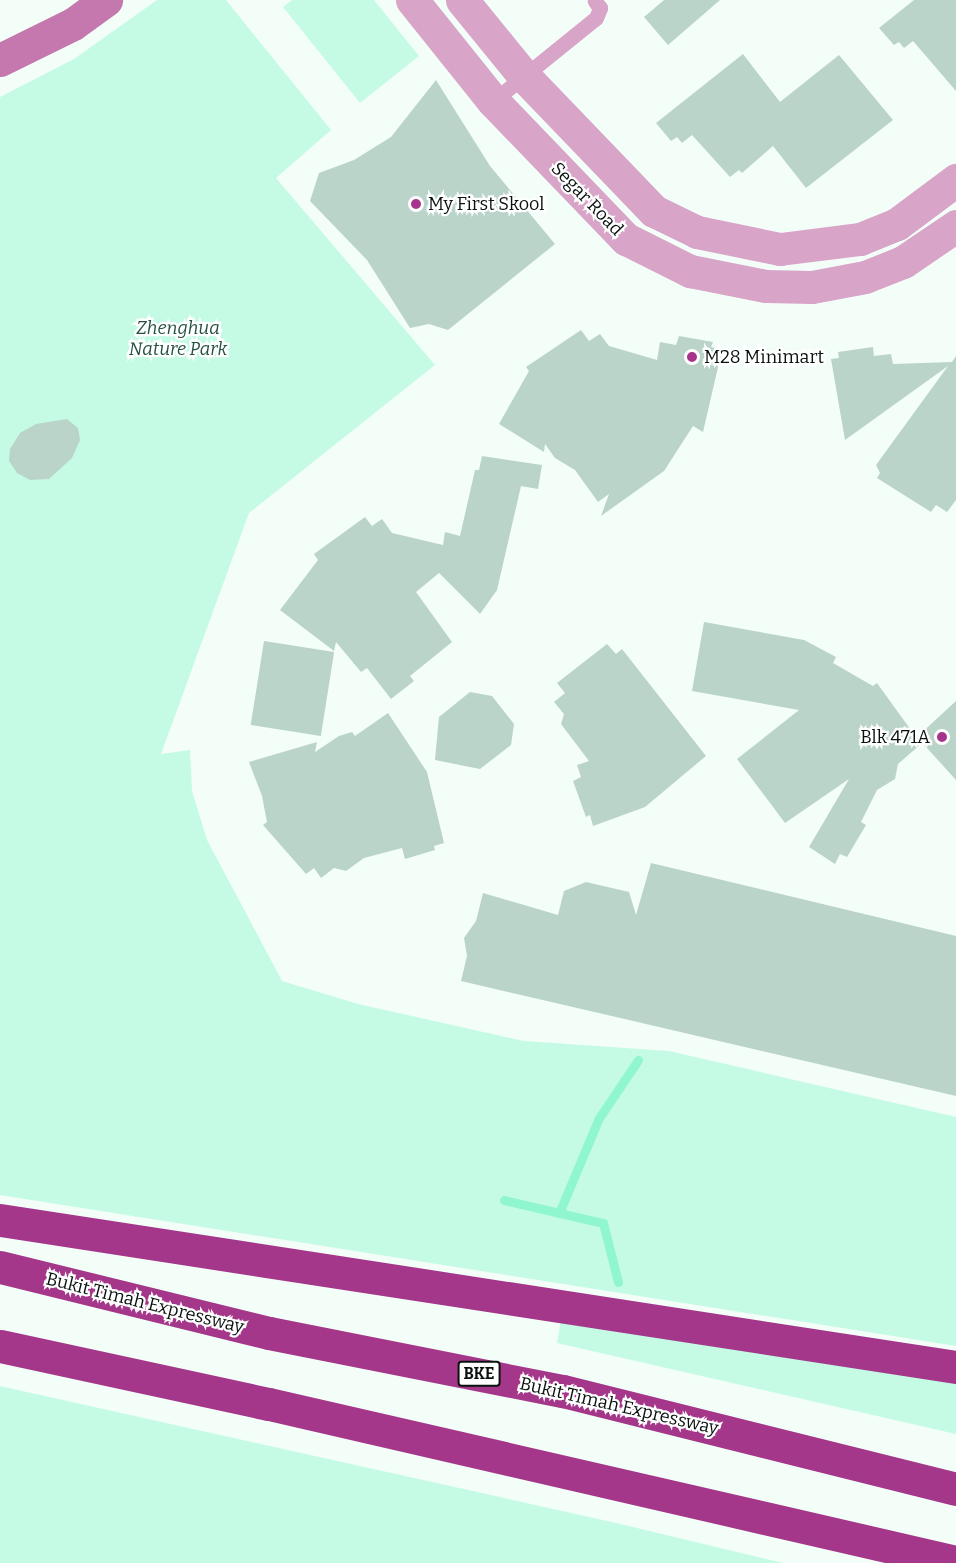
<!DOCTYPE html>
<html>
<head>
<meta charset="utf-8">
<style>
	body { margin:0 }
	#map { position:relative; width:956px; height:1563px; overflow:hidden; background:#f3fef9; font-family:Bitter,serif }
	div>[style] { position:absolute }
	.green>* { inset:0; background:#c5fbe5 }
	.stream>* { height:9px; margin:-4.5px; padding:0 4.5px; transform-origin:4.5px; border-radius:4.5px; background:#90f6d0 }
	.building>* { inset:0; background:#bad4c9; transform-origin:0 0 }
	.service>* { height:15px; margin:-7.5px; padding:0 7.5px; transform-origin:7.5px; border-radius:7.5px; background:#d8a4c7 }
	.tertiary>* { height:33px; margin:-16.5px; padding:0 16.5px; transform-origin:16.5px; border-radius:16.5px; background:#d8a4c7 }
	.secondary>* { height:33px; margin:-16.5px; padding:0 16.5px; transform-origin:16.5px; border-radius:16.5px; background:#c478ad }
	.motorway>* { height:33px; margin:-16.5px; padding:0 16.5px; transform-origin:16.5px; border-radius:16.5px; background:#a4378a }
	.dots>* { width:16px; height:16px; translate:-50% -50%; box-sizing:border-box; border:3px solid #fff; border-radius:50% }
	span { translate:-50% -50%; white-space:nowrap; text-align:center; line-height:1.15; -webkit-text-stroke:4.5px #fff; paint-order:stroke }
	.shield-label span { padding:2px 4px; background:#fff; border:2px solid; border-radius:4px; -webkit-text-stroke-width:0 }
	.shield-label { font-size:16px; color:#09120e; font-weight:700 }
	.street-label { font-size:18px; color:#09120e }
	.poi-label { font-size:18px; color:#09120e }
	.left { translate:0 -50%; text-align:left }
	.right { translate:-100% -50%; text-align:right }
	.park-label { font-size:18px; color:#265242; font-style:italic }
</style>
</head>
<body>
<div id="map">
	<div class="green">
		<div style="clip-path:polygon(157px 0,226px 0,331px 130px,276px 178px,435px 365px,249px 513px,161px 754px,190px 750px,192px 791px,207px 840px,282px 981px,358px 1004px,524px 1041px,669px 1051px,956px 1117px,956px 1346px,0 1195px,0 97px,74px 59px)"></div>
		<div style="clip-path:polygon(292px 0,374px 0,419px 56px,360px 103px,283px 7px)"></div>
		<div style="clip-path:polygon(561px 1320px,956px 1378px,956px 1434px,557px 1343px)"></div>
		<div style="clip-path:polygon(0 1386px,612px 1522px,783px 1563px,0 1563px)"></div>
	</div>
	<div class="stream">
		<div style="left:504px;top:1200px;width:102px;rotate:13.1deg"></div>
		<div style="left:603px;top:1223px;width:61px;rotate:75.7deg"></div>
		<div style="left:559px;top:1213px;width:103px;rotate:-67.2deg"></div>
		<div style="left:599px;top:1118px;width:70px;rotate:-56.1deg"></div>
	</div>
	<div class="building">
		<div style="clip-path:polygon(664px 0,720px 0,668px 45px,644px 17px)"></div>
		<div style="clip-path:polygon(914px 0,956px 0,956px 91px,913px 41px,904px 48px,899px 42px,894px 45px,879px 28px)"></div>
		<div style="clip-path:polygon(743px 54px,780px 102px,839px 55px,893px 120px,806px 188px,773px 146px,742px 173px,739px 170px,730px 177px,692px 135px,682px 143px,677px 137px,671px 141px,656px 123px)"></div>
		<div style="clip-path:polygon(436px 80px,490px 166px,555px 244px,448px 330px,429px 324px,410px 328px,367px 260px,310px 201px,319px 173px,354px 160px,391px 137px)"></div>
		<div style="clip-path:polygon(581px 330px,589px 341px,600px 334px,609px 346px,657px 360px,660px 342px,676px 345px,679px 336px,713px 342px,711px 347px,722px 350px,703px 432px,693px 426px,664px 471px,601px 516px,609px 494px,598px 502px,575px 470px,555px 458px,545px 444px,544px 452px,499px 424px,529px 371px,526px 367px)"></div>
		<div style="clip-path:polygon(873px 347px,874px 356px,891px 354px,893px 364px,952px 362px,956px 356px,956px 500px,947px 512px,936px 505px,931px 512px,877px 478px,880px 473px,876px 465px,948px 366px,845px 440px,831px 359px,839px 358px,838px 352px)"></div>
		<div style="clip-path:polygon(67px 419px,78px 428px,80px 440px,72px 458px,49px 479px,30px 480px,17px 473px,9px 461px,10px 449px,20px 433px,36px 424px)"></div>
		<div style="clip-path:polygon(482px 456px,542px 465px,538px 489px,521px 486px,497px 590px,480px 614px,439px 573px,416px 592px,452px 642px,410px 676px,414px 681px,391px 699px,367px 668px,361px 672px,336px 642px,334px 651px,280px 610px,318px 560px,314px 554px,365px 517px,372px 526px,382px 519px,392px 533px,443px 545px,445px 532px,460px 536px,475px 470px,479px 470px)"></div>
		<div style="clip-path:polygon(704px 622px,804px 640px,836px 657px,833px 663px,873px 686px,877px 683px,921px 744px,898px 764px,895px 779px,877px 790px,861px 822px,866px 825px,847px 857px,840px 854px,835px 864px,809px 847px,849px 779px,785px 823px,737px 759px,799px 710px,692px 691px)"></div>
		<div style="left:264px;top:641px;width:71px;height:85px;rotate:9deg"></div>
		<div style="clip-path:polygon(607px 644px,616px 654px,622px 649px,706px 756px,645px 807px,593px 826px,590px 815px,586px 817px,573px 781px,581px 777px,577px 765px,589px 761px,561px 724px,564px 714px,554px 702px,565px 693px,557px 683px)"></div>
		<div style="clip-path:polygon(470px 692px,492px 696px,514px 724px,511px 745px,480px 769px,435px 760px,439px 717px)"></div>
		<div style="clip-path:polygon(956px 701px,956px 780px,917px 737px)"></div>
		<div style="clip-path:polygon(388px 713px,427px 772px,444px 843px,434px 846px,435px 850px,405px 859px,402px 848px,364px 858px,346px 871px,334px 868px,321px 878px,314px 868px,306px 874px,263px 825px,267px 822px,262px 796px,249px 762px,317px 742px,315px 752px,339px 736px,352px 732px,355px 736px)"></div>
		<div style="clip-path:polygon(651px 863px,956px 936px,956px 1096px,461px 981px,467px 956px,464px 938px,476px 921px,483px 893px,558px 915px,564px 891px,586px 882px,629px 892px,636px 915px)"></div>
	</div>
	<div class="service">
		<div style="left:493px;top:101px;width:132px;rotate:-38.9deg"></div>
		<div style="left:596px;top:18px;width:11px;rotate:-68deg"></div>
		<div style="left:600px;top:8px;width:9px;rotate:-126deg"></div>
	</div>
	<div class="tertiary">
		<div style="left:412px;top:0;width:129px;rotate:51.3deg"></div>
		<div style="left:493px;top:101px;width:192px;rotate:46.1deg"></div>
		<div style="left:626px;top:239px;width:72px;rotate:26.6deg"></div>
		<div style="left:690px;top:271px;width:77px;rotate:11.2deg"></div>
		<div style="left:766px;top:286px;width:46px;rotate:1.2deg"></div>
		<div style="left:812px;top:287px;width:54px;rotate:-10.7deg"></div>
		<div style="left:865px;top:277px;width:41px;rotate:-21.5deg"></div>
		<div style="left:903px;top:262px;width:64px;rotate:-34.2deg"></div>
		<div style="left:462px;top:0;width:97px;rotate:50.9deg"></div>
		<div style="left:523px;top:75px;width:189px;rotate:46.1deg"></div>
		<div style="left:654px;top:211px;width:48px;rotate:26deg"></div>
		<div style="left:697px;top:232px;width:85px;rotate:11.6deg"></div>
		<div style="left:780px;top:249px;width:81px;rotate:-7.1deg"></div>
		<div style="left:860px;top:239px;width:40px;rotate:-22deg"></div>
		<div style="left:897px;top:224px;width:74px;rotate:-36.7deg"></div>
	</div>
	<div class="secondary">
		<div style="left:0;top:60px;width:81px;rotate:-26.3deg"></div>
		<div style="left:73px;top:24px;width:41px;rotate:-36deg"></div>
	</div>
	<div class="motorway">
		<div style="left:0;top:1220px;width:967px;rotate:8.74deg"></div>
		<div style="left:0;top:1267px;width:277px;rotate:13.8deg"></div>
		<div style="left:269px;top:1333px;width:300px;rotate:11.2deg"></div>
		<div style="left:563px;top:1391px;width:405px;rotate:14deg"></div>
		<div style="left:0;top:1346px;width:275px;rotate:12.2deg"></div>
		<div style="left:269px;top:1404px;width:705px;rotate:12.95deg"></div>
	</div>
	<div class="dots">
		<div style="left:416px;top:204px;background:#a8338d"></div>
		<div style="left:692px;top:357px;background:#a8338d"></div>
		<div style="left:942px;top:737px;background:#a8338d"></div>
	</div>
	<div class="shield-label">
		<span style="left:479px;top:1374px">BKE</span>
	</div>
	<div class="street-label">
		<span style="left:587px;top:199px;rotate:46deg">Segar Road</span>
		<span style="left:145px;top:1303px;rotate:14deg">Bukit Timah Expressway</span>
		<span style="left:619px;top:1406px;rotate:13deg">Bukit Timah Expressway</span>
	</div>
	<div class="poi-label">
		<span class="left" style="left:428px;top:204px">My First Skool</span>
		<span class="left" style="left:704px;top:357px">M28 Minimart</span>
		<span class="right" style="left:930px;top:737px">Blk 471A</span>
	</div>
	<div class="park-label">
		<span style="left:178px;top:339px">Zhenghua<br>Nature Park</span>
	</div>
</div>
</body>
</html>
